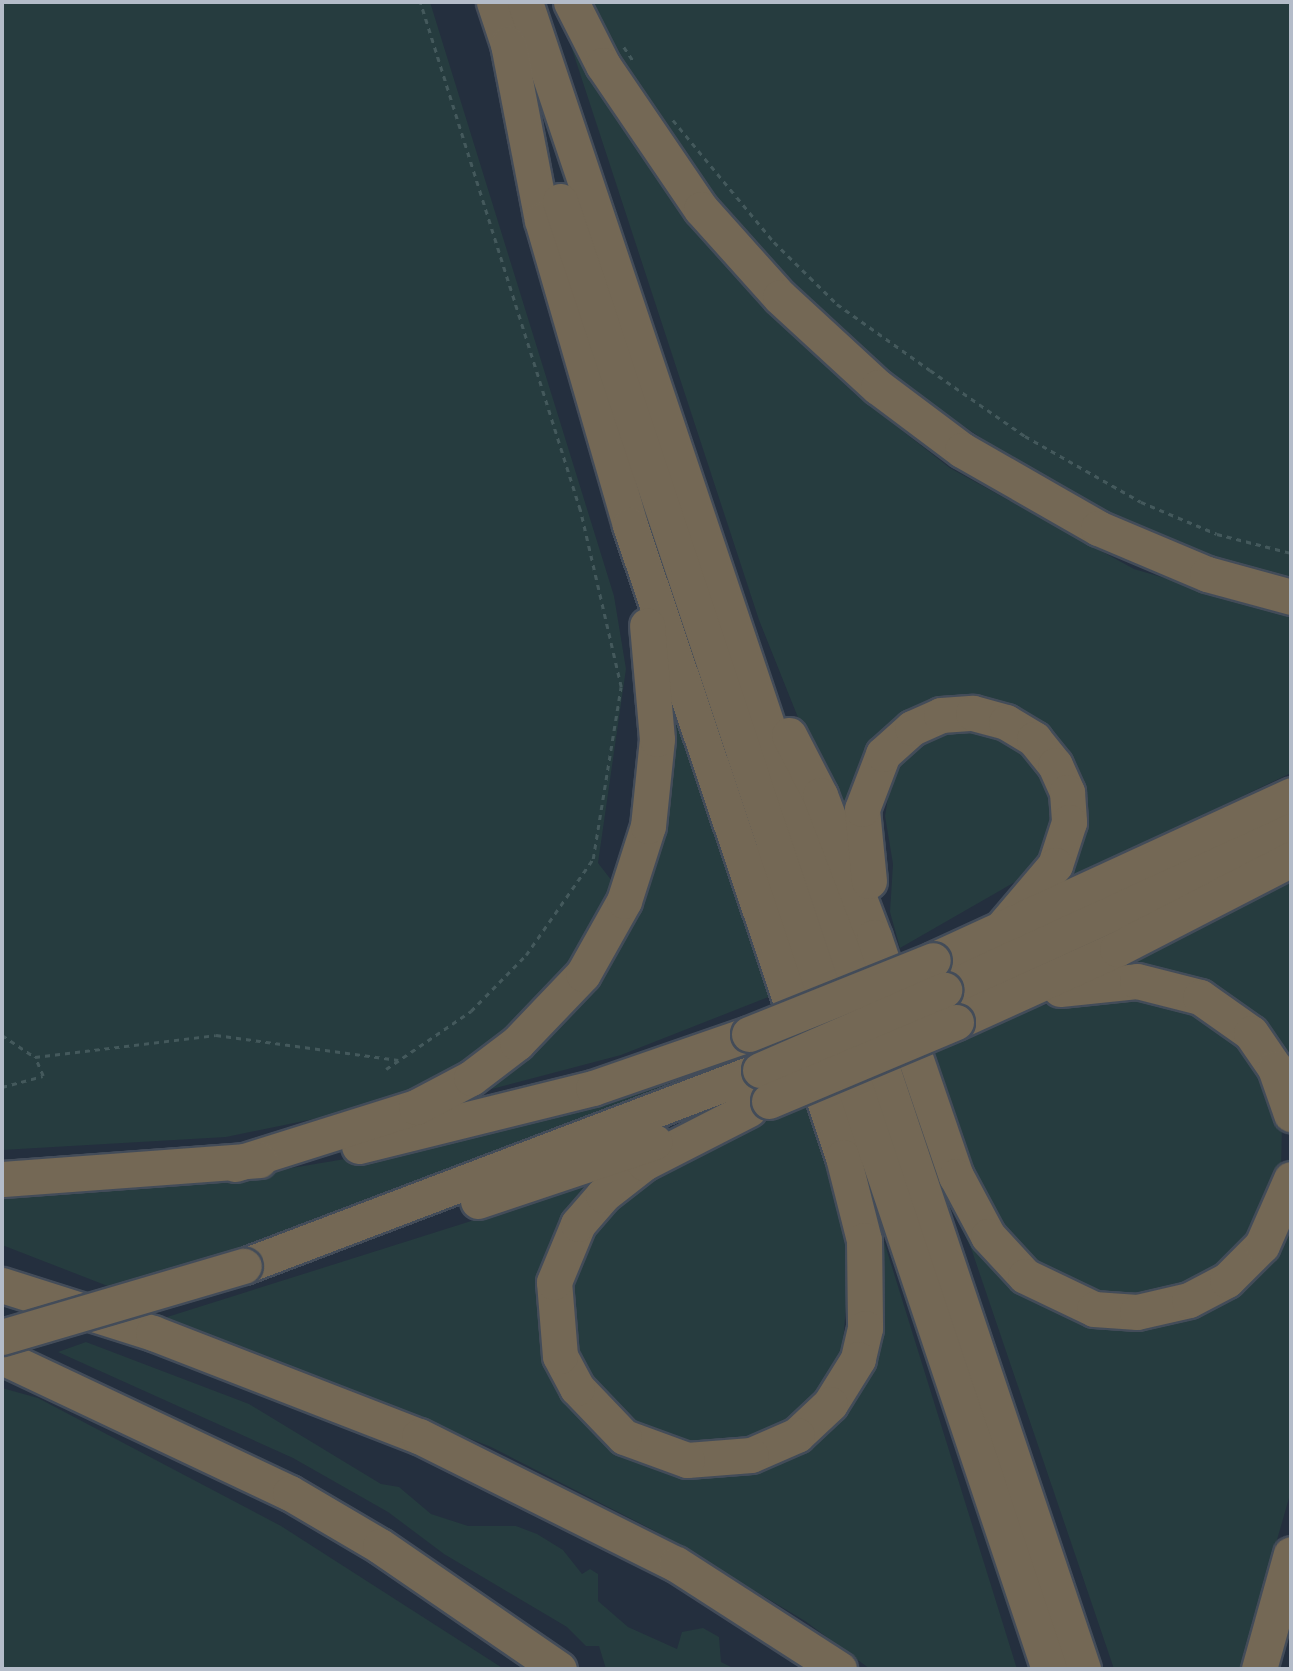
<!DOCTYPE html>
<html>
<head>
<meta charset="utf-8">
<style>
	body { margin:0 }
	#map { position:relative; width:1293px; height:1671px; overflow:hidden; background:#242f3e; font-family:"Sofia Sans Condensed",sans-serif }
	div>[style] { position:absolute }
	.green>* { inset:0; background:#263c3f }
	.path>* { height:2.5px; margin-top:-1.25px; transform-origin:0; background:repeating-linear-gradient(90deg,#44595c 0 5px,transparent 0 10px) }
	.roads { filter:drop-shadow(2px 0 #434c59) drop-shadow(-2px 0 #434c59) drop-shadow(0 2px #434c59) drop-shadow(0 -2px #434c59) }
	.motorway>* { height:35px; margin:-17.5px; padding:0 17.5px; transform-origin:17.5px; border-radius:17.5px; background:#746855 }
	.bridges { filter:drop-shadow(2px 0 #434c59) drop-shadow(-2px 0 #434c59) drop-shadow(0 2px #434c59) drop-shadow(0 -2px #434c59) }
	.motorway-bridge>* { height:35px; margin:-17.5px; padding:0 17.5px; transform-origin:17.5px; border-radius:17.5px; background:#746855 }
	span { translate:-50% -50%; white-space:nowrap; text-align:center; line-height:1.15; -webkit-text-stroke:6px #1d2633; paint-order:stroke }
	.frame { position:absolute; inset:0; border:4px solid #b4bcc9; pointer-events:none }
</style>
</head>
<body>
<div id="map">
	<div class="green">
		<div style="clip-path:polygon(2px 2px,430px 2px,614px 596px,626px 669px,598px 863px,612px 881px,586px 937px,554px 983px,506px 1030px,437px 1078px,367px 1108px,226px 1137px,2px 1150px)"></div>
		<div style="clip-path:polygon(582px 2px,1291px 2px,1291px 581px,1150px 536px,1054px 487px,890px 377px,712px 201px)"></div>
		<div style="clip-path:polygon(579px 46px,688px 217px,779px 321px,854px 393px,950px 468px,1134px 569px,1291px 615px,1291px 773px,1051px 888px,1067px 768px,938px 707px,845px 835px,759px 620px,572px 49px)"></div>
		<div style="clip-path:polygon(658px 653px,771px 996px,621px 1055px,492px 1089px,493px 1076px,615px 948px)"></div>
		<div style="clip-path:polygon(983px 729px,1020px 749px,1052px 787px,1051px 831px,1029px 874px,900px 948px,890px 912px,893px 864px,885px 816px,892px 773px,917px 742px,938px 732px)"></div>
		<div style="clip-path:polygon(1291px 871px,1291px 1074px,1117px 962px)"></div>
		<div style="clip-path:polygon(1079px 996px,1173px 998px,1254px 1056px,1282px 1124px,1281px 1173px,1270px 1209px,1217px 1273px,1125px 1301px,1037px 1272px,987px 1214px,926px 1051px,1022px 1011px)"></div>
		<div style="clip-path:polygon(753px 1047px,756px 1057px,241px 1254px,118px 1290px,2px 1245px,2px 1193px,249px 1175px,357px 1157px)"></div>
		<div style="clip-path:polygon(809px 1102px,850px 1261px,842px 1354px,816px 1397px,785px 1424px,738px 1443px,689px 1444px,643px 1428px,605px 1397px,579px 1355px,569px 1307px,576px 1259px,599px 1215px,682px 1154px)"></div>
		<div style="clip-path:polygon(937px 1173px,970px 1229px,1137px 1323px,1291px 1217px,1291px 1491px,1240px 1669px,1114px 1669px,972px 1251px)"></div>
		<div style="clip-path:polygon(864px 1177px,1017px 1669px,870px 1669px,805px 1621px,655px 1531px,491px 1447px,164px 1318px,592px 1183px,569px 1217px,564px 1384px,697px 1468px,841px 1405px)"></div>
		<div style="clip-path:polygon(86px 1342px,249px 1404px,381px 1484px,399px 1487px,431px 1514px,468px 1526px,516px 1526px,537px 1534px,563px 1550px,582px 1574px,590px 1569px,598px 1574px,598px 1601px,628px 1627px,677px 1649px,682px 1632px,703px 1628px,719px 1637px,721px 1662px,735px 1669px,606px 1669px,599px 1646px,586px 1646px,567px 1627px,444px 1554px,388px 1512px,293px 1458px,58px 1352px)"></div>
		<div style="clip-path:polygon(2px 1388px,38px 1398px,281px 1526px,504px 1669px,2px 1669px)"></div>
	</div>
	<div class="path">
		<div style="left:624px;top:47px;width:18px;rotate:56deg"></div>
		<div style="left:673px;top:120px;width:158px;rotate:50.4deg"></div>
		<div style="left:774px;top:242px;width:88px;rotate:44.5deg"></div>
		<div style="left:837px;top:304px;width:114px;rotate:35.4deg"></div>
		<div style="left:930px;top:370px;width:116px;rotate:34.8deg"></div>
		<div style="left:1025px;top:436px;width:133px;rotate:29.6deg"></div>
		<div style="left:1141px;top:502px;width:82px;rotate:22.8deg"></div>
		<div style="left:1217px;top:534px;width:76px;rotate:14.4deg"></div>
		<div style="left:2px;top:1035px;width:40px;rotate:34deg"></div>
		<div style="left:35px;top:1057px;width:182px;rotate:-6.9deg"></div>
		<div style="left:216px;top:1035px;width:184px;rotate:7.8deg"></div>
		<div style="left:386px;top:1069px;width:103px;rotate:-34.3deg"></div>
		<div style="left:471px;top:1011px;width:78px;rotate:-45.5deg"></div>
		<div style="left:526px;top:955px;width:117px;rotate:-55.1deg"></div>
		<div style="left:593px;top:859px;width:174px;rotate:-80.8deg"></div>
		<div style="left:621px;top:687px;width:182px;rotate:-103deg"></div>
		<div style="left:580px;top:510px;width:533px;rotate:-107.48deg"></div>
		<div style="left:2px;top:1087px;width:42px;rotate:-15deg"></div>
		<div style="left:43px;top:1076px;width:21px;rotate:-113deg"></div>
	</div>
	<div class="roads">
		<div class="motorway">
			<div style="left:494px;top:2px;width:66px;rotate:71.6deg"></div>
			<div style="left:525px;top:2px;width:1758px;rotate:71.49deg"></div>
			<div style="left:571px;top:2px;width:71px;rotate:63.1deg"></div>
			<div style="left:603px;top:65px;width:174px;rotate:55.8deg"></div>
			<div style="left:701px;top:209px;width:118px;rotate:48.1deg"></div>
			<div style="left:780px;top:297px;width:133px;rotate:42.6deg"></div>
			<div style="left:878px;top:387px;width:105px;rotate:36.9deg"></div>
			<div style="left:962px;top:450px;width:157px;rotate:29.8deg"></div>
			<div style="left:1098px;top:528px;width:118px;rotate:22.9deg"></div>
			<div style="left:1207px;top:574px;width:87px;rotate:15.3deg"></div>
			<div style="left:508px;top:44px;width:179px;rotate:79.1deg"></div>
			<div style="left:542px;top:220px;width:317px;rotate:73.9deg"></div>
			<div style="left:630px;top:525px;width:667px;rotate:71.37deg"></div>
			<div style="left:843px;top:1157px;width:86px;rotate:75.8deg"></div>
			<div style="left:864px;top:1240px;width:88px;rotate:89.3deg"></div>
			<div style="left:865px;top:1328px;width:32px;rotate:103deg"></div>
			<div style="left:858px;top:1359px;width:53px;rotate:121.9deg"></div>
			<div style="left:830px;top:1404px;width:45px;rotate:136.8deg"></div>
			<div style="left:797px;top:1435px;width:50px;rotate:156.5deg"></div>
			<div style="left:751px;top:1455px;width:64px;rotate:175.5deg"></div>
			<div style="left:687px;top:1460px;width:67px;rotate:-159.9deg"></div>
			<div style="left:624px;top:1437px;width:68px;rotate:-133.8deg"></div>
			<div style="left:577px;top:1388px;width:36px;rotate:-118deg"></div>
			<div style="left:560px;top:1356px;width:74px;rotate:-94.6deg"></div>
			<div style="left:554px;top:1282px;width:63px;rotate:-67.5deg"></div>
			<div style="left:578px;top:1224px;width:38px;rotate:-49deg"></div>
			<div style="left:603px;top:1195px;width:52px;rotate:-38deg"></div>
			<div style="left:644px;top:1163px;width:118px;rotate:-27.2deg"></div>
			<div style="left:560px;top:201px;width:1547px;rotate:71.58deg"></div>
			<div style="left:789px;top:735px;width:68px;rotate:62.7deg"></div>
			<div style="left:820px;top:795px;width:152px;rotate:69.2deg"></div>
			<div style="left:874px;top:937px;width:253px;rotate:71.1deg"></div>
			<div style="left:956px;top:1176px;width:68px;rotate:61.9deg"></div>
			<div style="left:988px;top:1236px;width:54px;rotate:47.2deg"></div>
			<div style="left:1025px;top:1276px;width:76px;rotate:25.6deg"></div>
			<div style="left:1094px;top:1309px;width:43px;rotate:4deg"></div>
			<div style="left:1137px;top:1312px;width:53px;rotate:-13deg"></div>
			<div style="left:1189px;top:1300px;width:43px;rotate:-27.8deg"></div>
			<div style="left:1227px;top:1280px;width:49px;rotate:-45deg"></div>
			<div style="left:1262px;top:1245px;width:72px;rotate:-66.3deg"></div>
			<div style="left:869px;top:881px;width:72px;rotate:-95.6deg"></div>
			<div style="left:862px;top:809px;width:59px;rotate:-69.1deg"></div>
			<div style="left:883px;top:754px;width:39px;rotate:-42deg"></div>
			<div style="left:912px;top:728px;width:32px;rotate:-24deg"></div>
			<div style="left:941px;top:715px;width:32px;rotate:-4deg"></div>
			<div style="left:973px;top:713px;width:34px;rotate:15deg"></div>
			<div style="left:1006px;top:722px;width:33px;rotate:31deg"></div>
			<div style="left:1034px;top:739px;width:33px;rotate:51deg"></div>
			<div style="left:1055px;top:765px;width:30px;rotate:66deg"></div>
			<div style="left:1067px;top:792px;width:30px;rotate:86deg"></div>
			<div style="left:1069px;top:822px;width:45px;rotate:108deg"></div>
			<div style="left:1055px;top:865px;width:87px;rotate:130.3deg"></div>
			<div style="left:933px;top:960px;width:394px;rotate:-24.7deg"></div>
			<div style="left:1060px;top:989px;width:77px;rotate:-5.9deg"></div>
			<div style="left:1137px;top:981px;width:65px;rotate:14.3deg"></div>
			<div style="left:1200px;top:997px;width:62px;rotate:35.2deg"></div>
			<div style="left:1251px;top:1033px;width:42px;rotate:55.6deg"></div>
			<div style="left:1275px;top:1068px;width:49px;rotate:70.8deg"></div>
			<div style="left:944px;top:990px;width:382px;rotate:-24.6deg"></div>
			<div style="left:956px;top:1022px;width:177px;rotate:-24.4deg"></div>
			<div style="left:1117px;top:949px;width:196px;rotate:-27.3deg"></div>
			<div style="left:359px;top:1146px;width:241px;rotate:-13.9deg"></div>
			<div style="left:593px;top:1088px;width:165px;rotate:-19.1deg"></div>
			<div style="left:235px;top:1164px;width:190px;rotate:-17.5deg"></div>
			<div style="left:416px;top:1107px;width:62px;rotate:-27.8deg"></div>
			<div style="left:471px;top:1078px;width:58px;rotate:-37.3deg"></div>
			<div style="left:517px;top:1043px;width:95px;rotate:-46.3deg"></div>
			<div style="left:583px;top:974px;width:84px;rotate:-60.7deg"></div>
			<div style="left:624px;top:901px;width:79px;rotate:-72.3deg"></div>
			<div style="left:648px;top:826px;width:87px;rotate:-84.1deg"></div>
			<div style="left:657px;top:739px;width:114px;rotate:-95deg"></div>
			<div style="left:2px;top:1179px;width:258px;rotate:-4.2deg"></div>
			<div style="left:478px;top:1201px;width:186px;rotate:-18.5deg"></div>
			<div style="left:244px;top:1266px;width:552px;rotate:-20.8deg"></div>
			<div style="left:2px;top:1285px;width:158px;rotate:17.6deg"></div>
			<div style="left:153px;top:1333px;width:285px;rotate:21.2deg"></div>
			<div style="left:419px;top:1436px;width:287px;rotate:26.5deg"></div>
			<div style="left:676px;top:1564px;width:194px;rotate:32.8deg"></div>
			<div style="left:2px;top:1357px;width:318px;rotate:25.3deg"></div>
			<div style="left:290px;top:1493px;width:104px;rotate:30.5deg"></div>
			<div style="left:380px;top:1546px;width:217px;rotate:34.5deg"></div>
			<div style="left:1259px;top:1669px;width:119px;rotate:-74.5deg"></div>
		</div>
	</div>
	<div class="bridges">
		<div class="motorway-bridge">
			<div style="left:749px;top:1034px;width:198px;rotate:-21.9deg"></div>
			<div style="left:760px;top:1070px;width:201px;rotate:-23.5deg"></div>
			<div style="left:769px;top:1101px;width:203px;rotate:-22.9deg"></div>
			<div style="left:2px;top:1337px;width:252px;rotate:-16.4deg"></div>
		</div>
	</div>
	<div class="frame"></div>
</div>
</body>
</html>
